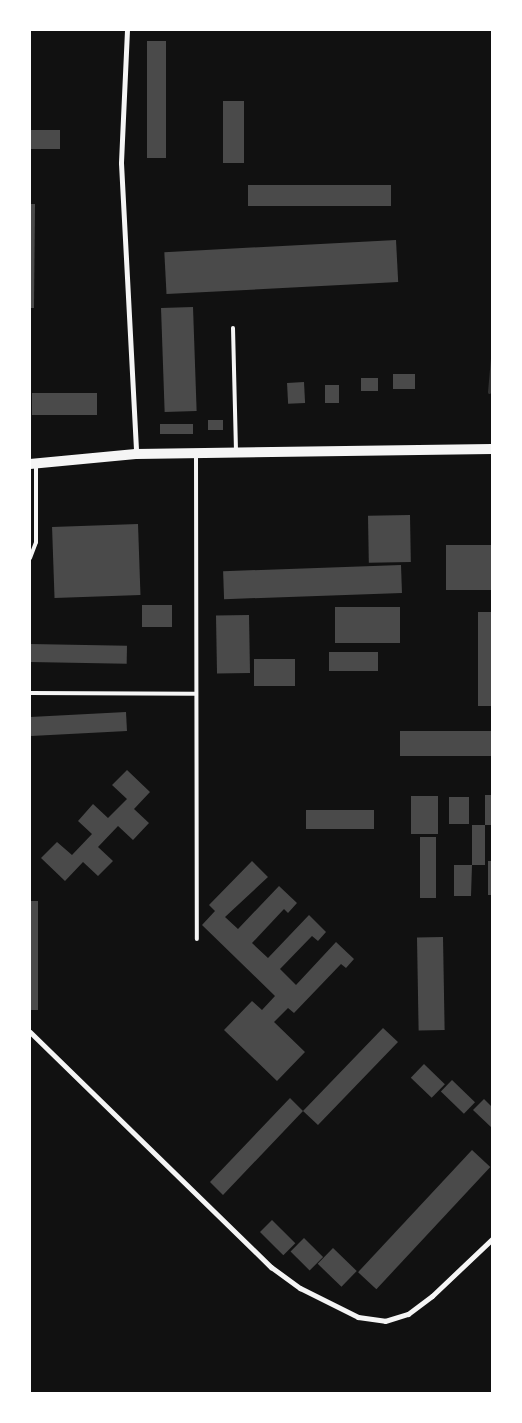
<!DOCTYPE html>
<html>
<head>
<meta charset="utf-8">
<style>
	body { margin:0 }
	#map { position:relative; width:522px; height:1423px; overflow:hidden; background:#111; font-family:"Open Sans",sans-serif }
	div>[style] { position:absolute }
	.stream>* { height:3px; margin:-1.5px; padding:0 1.5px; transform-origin:1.5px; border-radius:1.5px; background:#333 }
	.building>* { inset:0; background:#4a4a4a; transform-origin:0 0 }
	.service>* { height:4px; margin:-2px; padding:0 2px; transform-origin:2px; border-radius:2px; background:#f5f5f5 }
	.minor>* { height:5px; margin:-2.5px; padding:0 2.5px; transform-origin:2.5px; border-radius:2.5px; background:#f5f5f5 }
	.secondary>* { height:10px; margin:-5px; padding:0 5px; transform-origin:5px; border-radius:5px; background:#f5f5f5 }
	span { translate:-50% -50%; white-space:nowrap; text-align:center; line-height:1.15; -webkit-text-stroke:5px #fff; paint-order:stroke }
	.frame { position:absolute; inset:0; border:31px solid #fff; pointer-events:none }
</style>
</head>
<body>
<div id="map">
	<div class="stream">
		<div style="left:489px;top:392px;width:35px;rotate:-85deg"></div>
	</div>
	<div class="building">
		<div style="left:147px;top:41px;width:19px;height:117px"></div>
		<div style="left:223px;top:101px;width:21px;height:62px"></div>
		<div style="left:30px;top:130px;width:30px;height:19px"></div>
		<div style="left:391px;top:185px;width:21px;height:143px;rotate:90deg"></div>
		<div style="clip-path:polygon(30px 204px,35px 204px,34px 308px,30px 308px)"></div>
		<div style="left:396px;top:240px;width:42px;height:232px;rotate:87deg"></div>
		<div style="left:193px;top:307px;width:104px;height:32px;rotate:88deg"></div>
		<div style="left:393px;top:374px;width:22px;height:15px"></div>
		<div style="left:361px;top:378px;width:17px;height:13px"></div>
		<div style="left:304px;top:382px;width:21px;height:17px;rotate:87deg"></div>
		<div style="left:325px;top:385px;width:14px;height:18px"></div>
		<div style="left:97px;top:393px;width:22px;height:65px;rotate:90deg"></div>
		<div style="left:208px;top:420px;width:15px;height:10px"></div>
		<div style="left:193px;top:424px;width:10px;height:33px;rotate:90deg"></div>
		<div style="left:410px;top:515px;width:47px;height:42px;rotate:89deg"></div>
		<div style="left:138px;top:524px;width:71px;height:86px;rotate:88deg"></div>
		<div style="left:492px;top:545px;width:45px;height:46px;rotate:90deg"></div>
		<div style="left:401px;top:565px;width:28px;height:178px;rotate:88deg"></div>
		<div style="left:172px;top:605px;width:22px;height:30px;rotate:90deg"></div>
		<div style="left:335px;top:607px;width:65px;height:36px"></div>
		<div style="left:478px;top:612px;width:14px;height:94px"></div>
		<div style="left:249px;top:615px;width:58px;height:33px;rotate:89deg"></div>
		<div style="left:30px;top:644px;width:97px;height:18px;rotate:1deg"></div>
		<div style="left:329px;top:652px;width:49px;height:19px"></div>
		<div style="left:254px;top:659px;width:41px;height:27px"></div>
		<div style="left:126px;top:712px;width:19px;height:96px;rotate:87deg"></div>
		<div style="left:400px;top:731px;width:92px;height:25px"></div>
		<div style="clip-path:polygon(127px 770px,150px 792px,134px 809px,149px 823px,133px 840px,118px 826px,98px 847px,113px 861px,98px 876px,83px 862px,65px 881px,41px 858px,57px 842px,72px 855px,92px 834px,78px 821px,93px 804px,108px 818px,127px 799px,112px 785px)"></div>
		<div style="left:485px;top:795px;width:7px;height:30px"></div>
		<div style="left:411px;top:796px;width:27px;height:38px"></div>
		<div style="left:449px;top:797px;width:20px;height:27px"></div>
		<div style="left:306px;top:810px;width:68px;height:19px"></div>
		<div style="clip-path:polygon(472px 825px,485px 825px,485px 865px,472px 865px,471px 896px,454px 896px,454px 865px,472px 865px)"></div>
		<div style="left:420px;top:837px;width:16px;height:61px"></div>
		<div style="clip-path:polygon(252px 861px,268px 877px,225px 917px,238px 929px,279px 886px,297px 903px,288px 913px,284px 909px,252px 943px,268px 958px,309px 915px,326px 932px,318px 941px,312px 936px,280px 969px,296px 985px,336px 942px,354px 959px,346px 968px,341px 964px,294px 1013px,288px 1008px,274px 1022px,305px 1052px,277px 1081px,224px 1030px,252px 1001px,262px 1010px,275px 996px,202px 925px,215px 911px,209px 905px)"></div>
		<div style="left:488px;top:861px;width:4px;height:34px"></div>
		<div style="left:30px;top:901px;width:8px;height:109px"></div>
		<div style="left:443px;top:937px;width:93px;height:26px;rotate:89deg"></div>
		<div style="clip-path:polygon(383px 1028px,398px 1042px,318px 1125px,303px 1111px,223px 1195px,210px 1182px,290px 1098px,303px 1111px)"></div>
		<div style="left:424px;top:1064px;width:29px;height:19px;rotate:44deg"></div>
		<div style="left:452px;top:1080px;width:32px;height:16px;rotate:44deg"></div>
		<div style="clip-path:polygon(484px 1099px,492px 1107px,492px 1128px,473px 1110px)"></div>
		<div style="left:472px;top:1150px;width:25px;height:167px;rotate:43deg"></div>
		<div style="left:272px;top:1220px;width:33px;height:17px;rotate:45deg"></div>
		<div style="left:304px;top:1238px;width:27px;height:19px;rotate:45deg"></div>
		<div style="left:333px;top:1248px;width:33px;height:22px;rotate:44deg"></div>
	</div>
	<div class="service">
		<div style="left:233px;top:328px;width:124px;rotate:88.6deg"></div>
		<div style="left:196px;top:456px;width:483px;rotate:89.9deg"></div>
		<div style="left:30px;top:558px;width:17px;rotate:-69deg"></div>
		<div style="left:36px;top:542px;width:78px;rotate:-90deg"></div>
		<div style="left:30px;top:693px;width:166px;rotate:0.3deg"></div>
	</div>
	<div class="minor">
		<div style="left:127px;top:30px;width:133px;rotate:92.6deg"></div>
		<div style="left:121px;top:163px;width:291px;rotate:87deg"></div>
		<div style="left:30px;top:1032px;width:337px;rotate:44.3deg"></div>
		<div style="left:271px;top:1267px;width:36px;rotate:36deg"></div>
		<div style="left:300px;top:1288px;width:65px;rotate:26.6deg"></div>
		<div style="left:358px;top:1317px;width:27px;rotate:8deg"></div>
		<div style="left:385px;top:1321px;width:24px;rotate:-17deg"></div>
		<div style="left:408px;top:1314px;width:30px;rotate:-37deg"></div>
		<div style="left:432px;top:1296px;width:83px;rotate:-43.5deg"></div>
	</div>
	<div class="secondary">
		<div style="left:30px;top:464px;width:106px;rotate:-5.4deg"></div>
		<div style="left:136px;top:454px;width:356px;rotate:-0.8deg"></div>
	</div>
	<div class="frame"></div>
</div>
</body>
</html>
